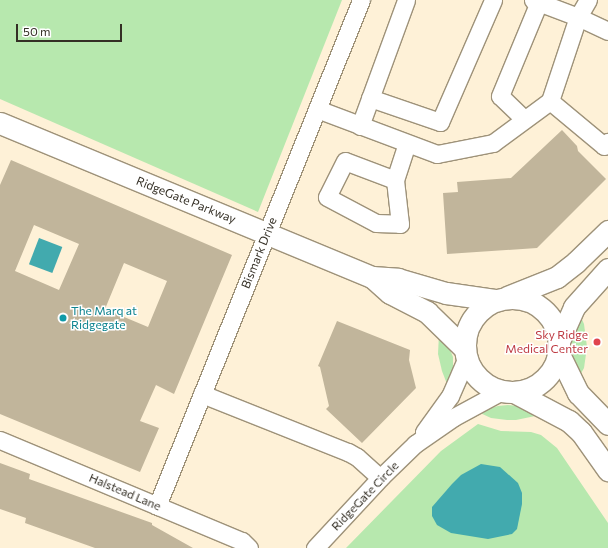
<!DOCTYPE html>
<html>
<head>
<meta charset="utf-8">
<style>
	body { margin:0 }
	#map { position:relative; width:608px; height:548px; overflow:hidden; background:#fef1d7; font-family:Commissioner,sans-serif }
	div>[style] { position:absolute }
	.green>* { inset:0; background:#b7e8ae }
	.water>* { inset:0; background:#42aaae; transform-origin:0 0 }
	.building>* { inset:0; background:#c1b59b }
	.roads { filter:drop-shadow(1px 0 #9e9279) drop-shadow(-1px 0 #9e9279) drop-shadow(0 1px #9e9279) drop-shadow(0 -1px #9e9279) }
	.minor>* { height:17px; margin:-8.5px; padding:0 8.5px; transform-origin:8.5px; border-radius:8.5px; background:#fff }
	.major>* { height:21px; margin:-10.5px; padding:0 10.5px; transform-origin:10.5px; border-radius:10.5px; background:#fff }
	.major>.ring { margin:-10.5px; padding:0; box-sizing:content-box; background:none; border:21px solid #fff; border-radius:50% }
	.dots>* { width:11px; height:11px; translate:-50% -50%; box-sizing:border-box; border:2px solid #fff; border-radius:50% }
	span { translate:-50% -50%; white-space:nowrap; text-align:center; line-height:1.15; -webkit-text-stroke:3px #fff; paint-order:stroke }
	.street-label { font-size:12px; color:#342f25 }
	.culture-label { font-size:12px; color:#0d838f }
	.left { translate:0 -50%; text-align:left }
	.health-label { font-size:12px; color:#be3a42 }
	.right { translate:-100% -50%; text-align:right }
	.scale { position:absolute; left:16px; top:24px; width:106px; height:18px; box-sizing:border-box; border:2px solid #342f25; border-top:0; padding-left:5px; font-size:12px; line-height:14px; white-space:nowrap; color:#342f25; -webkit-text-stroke:3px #fff; paint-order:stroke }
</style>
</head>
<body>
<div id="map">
	<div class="green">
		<div style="clip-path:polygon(0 0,342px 0,258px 212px,0 99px)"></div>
		<div style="clip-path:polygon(580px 315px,584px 324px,587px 347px,584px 368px,579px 377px,573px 363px,572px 342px)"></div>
		<div style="clip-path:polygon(439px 334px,449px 347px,453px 357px,453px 371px,447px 384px,442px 371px,438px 354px)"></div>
		<div style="clip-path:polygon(508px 405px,518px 406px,540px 415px,516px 420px,507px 420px,491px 418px,478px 412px,498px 406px)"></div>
		<div style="clip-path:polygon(478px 424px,501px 431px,531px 432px,541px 435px,557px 448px,608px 523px,608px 548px,346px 548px,441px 451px)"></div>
	</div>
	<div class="water">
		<div style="left:39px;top:238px;width:25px;height:28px;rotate:21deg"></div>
		<div style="clip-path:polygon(481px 464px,500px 467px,518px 483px,522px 493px,522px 504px,517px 529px,512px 534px,488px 539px,451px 533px,437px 525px,432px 516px,432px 507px,452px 484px,461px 475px)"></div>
	</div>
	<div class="building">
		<div style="clip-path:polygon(562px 130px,577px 146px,578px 151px,606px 179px,537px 248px,447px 254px,443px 193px,458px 192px,457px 182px,511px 178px)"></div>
		<div style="clip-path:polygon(evenodd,11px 160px,232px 255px,174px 394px,156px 385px,140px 421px,159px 428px,140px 472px,0 414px,0 185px,11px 160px,34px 225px,79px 244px,59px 290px,15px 271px,34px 225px,11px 160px,124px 263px,167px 281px,148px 327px,105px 309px,124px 263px)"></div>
		<div style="clip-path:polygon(337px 321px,410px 350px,409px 360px,416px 388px,362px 443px,326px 409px,329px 406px,320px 367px,318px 366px)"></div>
		<div style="clip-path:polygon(0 463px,30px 474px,29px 479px,152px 523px,152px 525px,193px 548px,95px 548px,25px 523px,26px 518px,0 509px)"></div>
	</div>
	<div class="roads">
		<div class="minor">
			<div style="left:533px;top:0;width:48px;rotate:20.7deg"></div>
			<div style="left:578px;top:17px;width:33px;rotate:25deg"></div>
			<div style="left:370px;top:98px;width:74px;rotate:18.9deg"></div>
			<div style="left:440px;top:122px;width:133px;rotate:-66.5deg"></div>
			<div style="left:550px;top:101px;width:89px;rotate:-71.6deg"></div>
			<div style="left:578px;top:17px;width:20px;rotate:-60deg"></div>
			<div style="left:317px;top:109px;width:128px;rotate:20.6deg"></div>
			<div style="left:437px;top:154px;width:57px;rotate:-11.1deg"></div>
			<div style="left:493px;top:143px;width:71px;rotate:-36.4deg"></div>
			<div style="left:550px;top:101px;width:70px;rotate:39.8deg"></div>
			<div style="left:604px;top:146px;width:6px;rotate:-45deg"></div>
			<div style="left:524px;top:119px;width:33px;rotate:-136deg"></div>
			<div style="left:500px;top:96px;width:102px;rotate:-67.5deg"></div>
			<div style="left:360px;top:126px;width:134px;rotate:-69.9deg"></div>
			<div style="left:395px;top:180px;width:53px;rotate:-159.2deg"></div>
			<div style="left:345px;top:161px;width:40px;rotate:116.6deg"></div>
			<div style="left:327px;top:197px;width:55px;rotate:28deg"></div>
			<div style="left:376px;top:223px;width:24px;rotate:2deg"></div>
			<div style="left:400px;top:224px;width:44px;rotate:-96.5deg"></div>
			<div style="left:395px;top:180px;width:38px;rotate:-72deg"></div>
			<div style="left:202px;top:394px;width:157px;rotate:21.7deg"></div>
			<div style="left:348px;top:452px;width:10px;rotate:29deg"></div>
			<div style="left:357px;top:457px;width:31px;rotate:42deg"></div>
			<div style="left:424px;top:432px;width:44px;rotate:-54.2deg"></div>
			<div style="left:450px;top:396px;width:43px;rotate:-66.4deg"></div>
			<div style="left:0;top:440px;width:262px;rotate:22.7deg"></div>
			<div style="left:242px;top:541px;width:10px;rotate:45deg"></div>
			<div style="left:157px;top:506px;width:546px;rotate:-68.04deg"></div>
			<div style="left:315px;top:548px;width:98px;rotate:-47.1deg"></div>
			<div style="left:382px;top:476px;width:46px;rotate:-44.1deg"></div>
			<div style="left:415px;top:444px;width:47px;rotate:-34.7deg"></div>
			<div style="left:454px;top:417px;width:55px;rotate:-28.4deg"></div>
		</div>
		<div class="major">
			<div style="left:0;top:123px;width:403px;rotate:22.5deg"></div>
			<div style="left:372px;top:277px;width:26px;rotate:4deg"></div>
			<div style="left:398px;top:279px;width:50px;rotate:16.3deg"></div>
			<div style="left:446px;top:293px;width:49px;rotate:8.1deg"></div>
			<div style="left:372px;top:277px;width:24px;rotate:42deg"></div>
			<div style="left:390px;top:293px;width:42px;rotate:27.2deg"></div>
			<div style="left:427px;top:312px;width:53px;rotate:44.2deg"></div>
			<div style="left:507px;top:297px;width:54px;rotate:-21.8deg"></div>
			<div style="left:557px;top:277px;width:24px;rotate:-38deg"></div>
			<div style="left:576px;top:262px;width:45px;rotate:-44.1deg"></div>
			<div class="ring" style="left:465px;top:298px;width:73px;height:73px"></div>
			<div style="left:559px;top:341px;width:37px;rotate:-66deg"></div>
			<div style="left:574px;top:307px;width:51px;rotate:-48.2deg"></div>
			<div style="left:558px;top:352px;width:46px;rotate:64deg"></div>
			<div style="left:578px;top:393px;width:43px;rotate:45.9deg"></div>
			<div style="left:514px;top:392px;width:62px;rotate:27.8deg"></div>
			<div style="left:569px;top:421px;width:16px;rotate:43deg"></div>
			<div style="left:581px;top:432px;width:47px;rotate:54.6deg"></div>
		</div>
	</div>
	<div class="dots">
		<div style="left:63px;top:318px;background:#0f9aa8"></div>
		<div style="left:597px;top:342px;background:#e0444e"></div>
	</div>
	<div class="street-label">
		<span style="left:186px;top:200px;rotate:22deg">RidgeGate Parkway</span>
		<span style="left:259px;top:253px;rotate:-68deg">Bismark Drive</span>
		<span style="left:125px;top:492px;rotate:23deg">Halstead Lane</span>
		<span style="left:365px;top:496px;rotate:-46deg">RidgeGate Circle</span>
	</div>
	<div class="culture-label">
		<span class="left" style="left:71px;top:318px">The Marq at<br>Ridgegate</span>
	</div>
	<div class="health-label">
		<span class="right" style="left:588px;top:342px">Sky Ridge<br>Medical Center</span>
	</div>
	<div class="scale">50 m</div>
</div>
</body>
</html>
